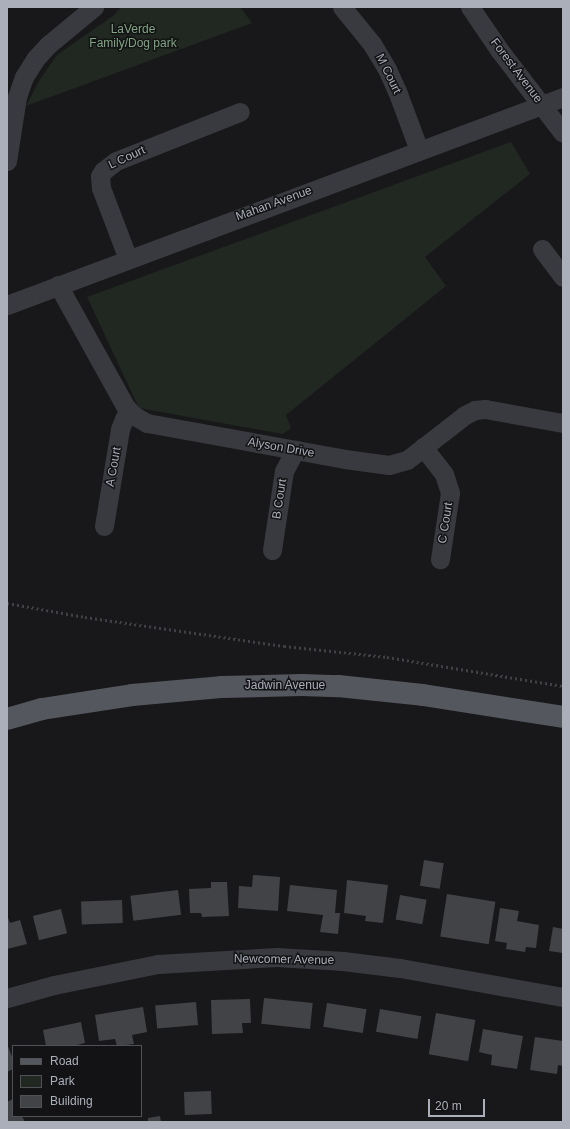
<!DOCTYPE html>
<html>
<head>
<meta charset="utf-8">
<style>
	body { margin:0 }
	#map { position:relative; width:570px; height:1129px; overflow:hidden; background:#18181a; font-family:Arial,sans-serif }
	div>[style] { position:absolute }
	.green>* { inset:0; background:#202821 }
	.building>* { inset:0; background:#424347; transform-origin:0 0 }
	.path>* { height:2.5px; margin-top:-1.25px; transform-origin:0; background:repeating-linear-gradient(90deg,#3f4146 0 2px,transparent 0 5px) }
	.street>* { height:19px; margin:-9.5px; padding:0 9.5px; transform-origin:9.5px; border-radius:9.5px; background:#393a3f }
	.primary>* { height:22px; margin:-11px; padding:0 11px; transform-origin:11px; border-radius:11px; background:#55575e }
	span { translate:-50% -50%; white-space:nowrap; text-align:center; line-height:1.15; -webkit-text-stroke:3px #131315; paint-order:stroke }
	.park-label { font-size:12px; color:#81a582 }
	.street-label { font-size:12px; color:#aaafba }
	.frame { position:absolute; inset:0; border:8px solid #aaafba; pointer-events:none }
	.legend { position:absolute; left:12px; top:1045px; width:130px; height:72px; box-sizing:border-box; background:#131315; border:1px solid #4f5157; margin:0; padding:5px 7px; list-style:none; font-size:12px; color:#aaafba }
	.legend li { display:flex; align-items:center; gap:8px; height:20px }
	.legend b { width:20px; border:1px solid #4f5157 }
	.scale { position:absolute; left:428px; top:1099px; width:57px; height:18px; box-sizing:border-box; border:2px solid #aaafba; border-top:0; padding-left:5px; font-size:12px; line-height:14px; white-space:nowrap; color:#aaafba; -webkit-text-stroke:3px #131315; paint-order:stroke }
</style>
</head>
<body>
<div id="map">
	<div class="green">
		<div style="clip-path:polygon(121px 7px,240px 7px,252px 23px,26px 106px,39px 81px,57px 55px,114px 15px)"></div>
		<div style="clip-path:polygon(511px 142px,530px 174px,425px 257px,446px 286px,286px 415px,291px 428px,283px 434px,139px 408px,87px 297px)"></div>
	</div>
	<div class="building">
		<div style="left:424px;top:860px;width:20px;height:26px;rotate:9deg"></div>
		<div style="clip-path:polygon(253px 875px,280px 877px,278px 911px,238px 908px,239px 886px,252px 887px)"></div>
		<div style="clip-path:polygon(347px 880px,388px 885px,383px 923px,365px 921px,366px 916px,344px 913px)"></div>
		<div style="clip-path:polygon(211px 882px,227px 882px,229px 916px,202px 917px,201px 913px,190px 913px,189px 889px,211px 888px)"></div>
		<div style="clip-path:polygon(290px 885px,337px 890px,335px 913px,340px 913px,338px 934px,320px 932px,323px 915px,287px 911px)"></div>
		<div style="left:178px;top:890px;width:25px;height:48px;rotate:83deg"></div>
		<div style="left:447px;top:894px;width:49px;height:43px;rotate:9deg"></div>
		<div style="left:400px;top:895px;width:27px;height:25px;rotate:10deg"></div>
		<div style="left:122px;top:900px;width:23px;height:41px;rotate:88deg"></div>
		<div style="clip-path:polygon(500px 908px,519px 911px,517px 921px,539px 925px,536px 948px,526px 947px,525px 952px,506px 949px,507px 943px,495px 941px)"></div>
		<div style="left:61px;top:909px;width:25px;height:29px;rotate:76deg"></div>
		<div style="clip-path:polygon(7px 915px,10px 923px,20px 920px,27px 944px,7px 949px)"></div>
		<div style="clip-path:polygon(553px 927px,563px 929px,563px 953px,549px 951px)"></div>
		<div style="left:264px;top:998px;width:49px;height:26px;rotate:6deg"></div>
		<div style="clip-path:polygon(250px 999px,251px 1023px,242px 1023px,243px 1033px,212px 1034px,211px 1000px)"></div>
		<div style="left:196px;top:1002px;width:23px;height:41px;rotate:85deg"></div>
		<div style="left:327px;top:1003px;width:40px;height:24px;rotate:9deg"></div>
		<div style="clip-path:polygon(143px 1007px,147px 1032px,132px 1035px,134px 1044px,117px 1046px,115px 1039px,99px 1041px,95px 1015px)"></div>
		<div style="left:380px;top:1009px;width:42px;height:23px;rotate:10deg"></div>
		<div style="left:436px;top:1013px;width:40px;height:42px;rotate:10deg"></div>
		<div style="clip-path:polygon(81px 1022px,85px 1043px,73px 1046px,46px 1046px,43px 1030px)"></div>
		<div style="clip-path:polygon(483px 1029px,523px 1036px,517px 1069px,491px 1065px,492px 1055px,479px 1052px)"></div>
		<div style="clip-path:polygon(535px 1037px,563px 1041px,563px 1066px,558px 1065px,557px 1074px,530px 1070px)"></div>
		<div style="clip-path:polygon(7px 1044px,13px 1059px,13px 1069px,7px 1072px)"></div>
		<div style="left:211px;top:1091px;width:23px;height:27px;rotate:88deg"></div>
		<div style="clip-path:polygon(13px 1099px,13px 1116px,22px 1116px,25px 1122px,7px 1122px,7px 1102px)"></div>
		<div style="clip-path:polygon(160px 1116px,161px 1122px,148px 1122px,148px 1118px)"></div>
	</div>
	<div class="path">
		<div style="left:7px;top:603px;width:79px;rotate:10.2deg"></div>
		<div style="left:85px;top:617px;width:201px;rotate:8.3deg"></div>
		<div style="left:284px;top:646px;width:104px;rotate:6.1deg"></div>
		<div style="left:387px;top:657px;width:178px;rotate:9.4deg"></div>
	</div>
	<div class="street">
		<div style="left:342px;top:7px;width:48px;rotate:51deg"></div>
		<div style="left:372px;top:44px;width:29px;rotate:59deg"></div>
		<div style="left:387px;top:69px;width:24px;rotate:66deg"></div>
		<div style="left:397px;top:91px;width:63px;rotate:69.6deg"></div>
		<div style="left:470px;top:7px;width:53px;rotate:55.7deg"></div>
		<div style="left:500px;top:51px;width:103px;rotate:52.5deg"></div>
		<div style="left:7px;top:161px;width:65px;rotate:-81.1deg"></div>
		<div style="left:17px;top:97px;width:21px;rotate:-71deg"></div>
		<div style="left:24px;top:77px;width:22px;rotate:-58deg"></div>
		<div style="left:36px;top:58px;width:18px;rotate:-47deg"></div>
		<div style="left:48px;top:45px;width:60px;rotate:-39.6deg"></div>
		<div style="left:542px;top:249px;width:35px;rotate:53deg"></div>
		<div style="left:128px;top:259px;width:76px;rotate:-110.8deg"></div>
		<div style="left:101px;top:188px;width:12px;rotate:-95deg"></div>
		<div style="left:100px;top:176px;width:6px;rotate:-59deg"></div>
		<div style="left:103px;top:171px;width:16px;rotate:-38deg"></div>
		<div style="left:116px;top:161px;width:133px;rotate:-21.6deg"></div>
		<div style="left:58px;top:285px;width:138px;rotate:61deg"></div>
		<div style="left:125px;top:406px;width:12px;rotate:48deg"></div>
		<div style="left:133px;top:415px;width:16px;rotate:30deg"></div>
		<div style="left:147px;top:423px;width:201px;rotate:10.3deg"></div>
		<div style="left:345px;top:459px;width:44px;rotate:7.8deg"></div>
		<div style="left:389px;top:465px;width:19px;rotate:-16deg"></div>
		<div style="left:407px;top:460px;width:73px;rotate:-37.8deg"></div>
		<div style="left:465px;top:415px;width:11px;rotate:-27deg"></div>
		<div style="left:475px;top:410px;width:10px;rotate:-6deg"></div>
		<div style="left:485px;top:409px;width:79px;rotate:10.2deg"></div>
		<div style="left:7px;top:305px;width:594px;rotate:-20.51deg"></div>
		<div style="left:423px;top:447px;width:34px;rotate:52deg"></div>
		<div style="left:444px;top:474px;width:20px;rotate:72deg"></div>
		<div style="left:450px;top:493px;width:67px;rotate:98.6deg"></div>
		<div style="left:104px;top:526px;width:98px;rotate:-80.6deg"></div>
		<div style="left:120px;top:429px;width:11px;rotate:-68deg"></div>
		<div style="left:124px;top:419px;width:9px;rotate:-49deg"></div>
		<div style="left:272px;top:550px;width:80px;rotate:-81.4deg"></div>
		<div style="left:284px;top:471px;width:24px;rotate:-62deg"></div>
		<div style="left:7px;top:998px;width:49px;rotate:-15.5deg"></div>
		<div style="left:54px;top:985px;width:106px;rotate:-11.4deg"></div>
		<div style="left:158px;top:964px;width:119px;rotate:-3.4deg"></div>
		<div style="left:277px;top:957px;width:66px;rotate:3.5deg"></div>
		<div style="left:343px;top:961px;width:57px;rotate:7deg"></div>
		<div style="left:400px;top:968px;width:166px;rotate:10.1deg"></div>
	</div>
	<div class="primary">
		<div style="left:7px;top:719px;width:36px;rotate:-16deg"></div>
		<div style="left:42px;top:709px;width:91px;rotate:-8.8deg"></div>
		<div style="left:132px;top:695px;width:89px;rotate:-5.1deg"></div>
		<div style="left:221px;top:687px;width:81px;rotate:-1.4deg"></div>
		<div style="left:302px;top:685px;width:36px;rotate:2deg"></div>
		<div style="left:338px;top:686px;width:85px;rotate:6deg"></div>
		<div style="left:423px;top:695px;width:142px;rotate:8.9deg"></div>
	</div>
	<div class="park-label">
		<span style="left:133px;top:37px">LaVerde<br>Family/Dog park</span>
	</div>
	<div class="street-label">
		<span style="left:516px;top:71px;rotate:53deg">Forest Avenue</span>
		<span style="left:388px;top:74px;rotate:64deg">M Court</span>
		<span style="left:127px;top:158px;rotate:-25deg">L Court</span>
		<span style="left:274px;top:204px;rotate:-20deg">Mahan Avenue</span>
		<span style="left:281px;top:448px;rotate:10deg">Alyson Drive</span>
		<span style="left:114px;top:467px;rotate:-80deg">A Court</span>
		<span style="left:280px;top:499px;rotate:-81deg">B Court</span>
		<span style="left:446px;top:523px;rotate:-81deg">C Court</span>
		<span style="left:285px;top:686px">Jadwin Avenue</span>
		<span style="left:284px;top:960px;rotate:1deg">Newcomer Avenue</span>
	</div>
	<div class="frame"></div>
	<ul class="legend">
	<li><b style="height:5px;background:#55575e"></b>Road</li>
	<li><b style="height:11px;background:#202821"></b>Park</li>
	<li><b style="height:11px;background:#424347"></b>Building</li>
	</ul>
	<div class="scale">20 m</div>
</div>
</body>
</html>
